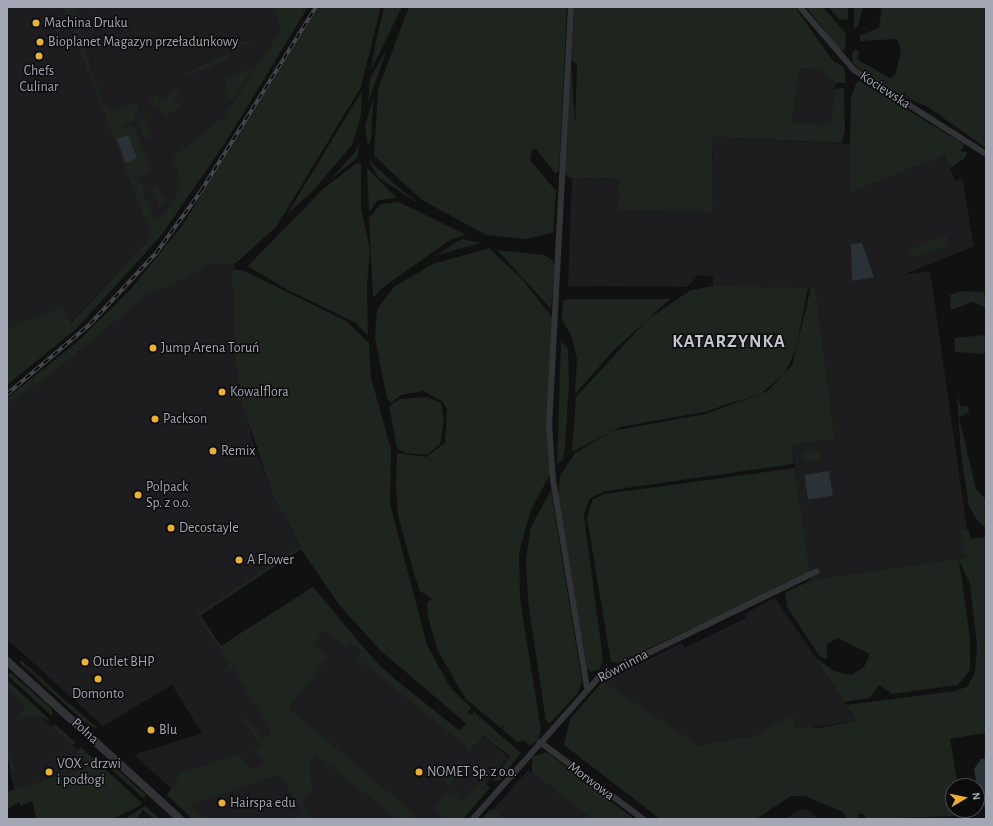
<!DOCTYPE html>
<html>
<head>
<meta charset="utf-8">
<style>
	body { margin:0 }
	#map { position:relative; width:993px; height:826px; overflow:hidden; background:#111112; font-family:"Alegreya Sans",sans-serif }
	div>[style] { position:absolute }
	.built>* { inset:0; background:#1d1d1f }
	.green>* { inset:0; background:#1d251e; transform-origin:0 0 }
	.water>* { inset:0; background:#2a3137; transform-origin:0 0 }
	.minor>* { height:6px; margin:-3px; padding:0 3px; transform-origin:3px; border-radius:3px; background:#323337 }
	.tertiary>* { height:8px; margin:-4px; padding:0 4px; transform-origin:4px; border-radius:4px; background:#323337 }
	.rail>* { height:3.5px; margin-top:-1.75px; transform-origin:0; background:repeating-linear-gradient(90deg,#0c0c0d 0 6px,#494b50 0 12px); box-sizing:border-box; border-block:1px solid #494b50 }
	.dots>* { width:11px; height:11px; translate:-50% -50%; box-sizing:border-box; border:2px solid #0c0c0d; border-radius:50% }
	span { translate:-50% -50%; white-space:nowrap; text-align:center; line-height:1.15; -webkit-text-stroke:3px #0c0c0d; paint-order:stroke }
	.poi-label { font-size:14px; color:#a3a7b3 }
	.left { translate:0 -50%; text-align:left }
	.street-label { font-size:14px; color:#a3a7b3 }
	.district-label { font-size:18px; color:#c3c6cf; font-weight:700; letter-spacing:1px }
	.frame { position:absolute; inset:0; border:8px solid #a3a7b3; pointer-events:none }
	.north { position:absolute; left:945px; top:778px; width:40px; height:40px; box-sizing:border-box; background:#0c0c0d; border:1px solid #484a4f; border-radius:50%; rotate:81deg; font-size:11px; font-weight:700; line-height:16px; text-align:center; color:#a3a7b3 }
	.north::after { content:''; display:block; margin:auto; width:14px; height:18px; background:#ecb12f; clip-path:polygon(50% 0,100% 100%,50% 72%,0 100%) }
</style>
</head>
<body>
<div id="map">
	<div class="built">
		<div style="clip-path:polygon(7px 7px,285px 7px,290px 21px,152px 236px,70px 323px,7px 376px)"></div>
		<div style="clip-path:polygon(800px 68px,819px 69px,836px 82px,830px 125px,792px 124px)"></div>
		<div style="clip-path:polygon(712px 137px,851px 144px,849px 193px,945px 155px,955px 181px,962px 178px,974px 246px,903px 275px,930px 271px,971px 557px,811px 580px,792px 445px,835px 439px,815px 289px,713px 288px,713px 276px,698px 275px,687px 287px,568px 286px,572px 178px,619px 179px,618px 209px,713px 212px)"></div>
		<div style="clip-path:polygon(234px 260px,236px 367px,252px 439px,272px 493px,301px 549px,200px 616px,221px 646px,313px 587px,359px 644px,401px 685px,459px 731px,466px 723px,509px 757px,457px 819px,205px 819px,134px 755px,202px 733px,172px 685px,103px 726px,7px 639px,7px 402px,70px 355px,156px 265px)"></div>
		<div style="clip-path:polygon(775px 598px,856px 721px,696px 745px,603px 681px,682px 643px,685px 648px,746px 618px,744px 614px)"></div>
		<div style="clip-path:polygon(7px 686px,97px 767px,15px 793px,7px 754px)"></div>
		<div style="clip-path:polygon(528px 770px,532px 773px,592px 819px,485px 819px)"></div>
		<div style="clip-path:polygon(800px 810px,808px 810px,819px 819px,786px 819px)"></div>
	</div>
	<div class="green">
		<div style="clip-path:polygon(63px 7px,84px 7px,77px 11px,86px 55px,103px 104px,114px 110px,135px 103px,140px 105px,133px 121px,122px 125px,124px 128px,133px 125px,151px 171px,137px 178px,146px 188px,142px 189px,154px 219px,164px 215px,182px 185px,174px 163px,175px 155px,224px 117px,279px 33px,280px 25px,273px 7px,308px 7px,225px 143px,160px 237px,76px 329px,7px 385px,7px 329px,62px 307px,71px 323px,152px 236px)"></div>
		<div style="clip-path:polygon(319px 7px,381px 7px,361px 87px,276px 227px,236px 263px,205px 264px,200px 271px,144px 297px,41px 382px,7px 403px,7px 398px,76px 343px,130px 290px,182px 226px)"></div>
		<div style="clip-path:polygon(384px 7px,402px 7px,371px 70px,375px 45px)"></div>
		<div style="clip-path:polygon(409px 7px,567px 7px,559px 171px,555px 173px,536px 149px,532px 149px,530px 160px,556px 191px,553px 233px,525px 239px,486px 235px,422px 200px,374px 156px,378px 89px)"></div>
		<div style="clip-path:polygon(evenodd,574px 7px,795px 7px,833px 61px,844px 67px,846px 83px,836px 83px,819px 69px,800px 68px,792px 123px,830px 125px,835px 89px,844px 88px,845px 132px,841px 143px,712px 137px,713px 212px,618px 210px,619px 179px,570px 178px,565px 174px,574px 7px,571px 60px,577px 65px,575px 126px,571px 60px)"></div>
		<div style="clip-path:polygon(806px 7px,823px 7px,846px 34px,845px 50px,840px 50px)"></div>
		<div style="clip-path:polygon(828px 7px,848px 7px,848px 19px,840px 20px)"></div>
		<div style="clip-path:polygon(863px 7px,858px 26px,854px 29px,854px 8px)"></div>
		<div style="clip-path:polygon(882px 7px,986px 7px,986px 148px,928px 107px,891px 91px,853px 64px,852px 53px,856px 49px,859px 52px,858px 60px,890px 78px,895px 75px,901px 51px,897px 39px,860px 41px,860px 35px,879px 28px)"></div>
		<div style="left:250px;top:42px;width:2px;height:74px;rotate:90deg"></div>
		<div style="clip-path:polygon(387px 49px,373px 89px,368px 102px,370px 78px)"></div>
		<div style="clip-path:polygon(227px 55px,228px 59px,190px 75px,185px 73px)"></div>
		<div style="clip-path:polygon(252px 68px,233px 99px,229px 99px,223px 89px,227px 83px,225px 79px)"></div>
		<div style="clip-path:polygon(858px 80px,962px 143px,964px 146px,960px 151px,967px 152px,965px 158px,950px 168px,945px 155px,849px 193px,851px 96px)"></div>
		<div style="clip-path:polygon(175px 88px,179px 96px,173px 101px,182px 106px,164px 116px,161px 108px,149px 104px,150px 99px,157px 94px,159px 100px,168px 97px)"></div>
		<div style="clip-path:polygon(362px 91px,361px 115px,352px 145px,312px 192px,287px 214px)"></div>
		<div style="clip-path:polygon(373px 99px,371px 139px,368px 146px,365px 127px)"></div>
		<div style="clip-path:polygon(144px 116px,149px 118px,144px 121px,152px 140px,144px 138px,139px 125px)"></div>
		<div style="clip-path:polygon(359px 144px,358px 157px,330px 180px,355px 152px)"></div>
		<div style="clip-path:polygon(368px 159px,400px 189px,420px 204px,379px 178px)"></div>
		<div style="clip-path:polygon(357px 163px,361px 164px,361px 208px,370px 250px,367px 285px,368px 336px,356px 323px,284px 288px,248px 266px,323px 189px)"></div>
		<div style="clip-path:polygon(367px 168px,397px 198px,378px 200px,369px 212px)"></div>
		<div style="clip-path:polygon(156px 184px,166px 200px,160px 209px,151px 186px)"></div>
		<div style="clip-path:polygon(399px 202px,466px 235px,450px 240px,382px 288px,373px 298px,369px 218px,381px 204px)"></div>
		<div style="clip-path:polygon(946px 235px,949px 245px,913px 257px,909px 250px)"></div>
		<div style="clip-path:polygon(462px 239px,481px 243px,437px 255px,458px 241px)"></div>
		<div style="clip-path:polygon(489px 248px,521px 278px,552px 317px,550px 474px,530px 512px,519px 553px,520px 599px,541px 730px,537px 741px,529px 746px,525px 741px,517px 742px,502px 729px,507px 725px,501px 728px,465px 698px,438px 651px,428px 618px,427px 603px,432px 599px,420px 591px,415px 577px,398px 516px,396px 482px,397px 453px,426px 457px,445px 443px,447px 409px,442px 401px,423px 391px,401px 395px,391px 403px,387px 399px,375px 338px,377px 309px,394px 287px,433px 264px)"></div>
		<div style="clip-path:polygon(497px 250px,544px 255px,552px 260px,555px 266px,551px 309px)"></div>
		<div style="clip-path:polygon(evenodd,232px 269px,245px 271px,346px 321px,369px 343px,371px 378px,391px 449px,390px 504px,427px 645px,450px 687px,471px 708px,467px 713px,473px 715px,473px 711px,521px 753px,500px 780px,492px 781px,510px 756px,483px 736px,464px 755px,468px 748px,357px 658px,361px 652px,350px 643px,346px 647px,325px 630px,313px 644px,328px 657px,288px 708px,414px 814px,415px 819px,397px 819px,315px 754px,310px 761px,312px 795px,307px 794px,303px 801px,309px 819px,291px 819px,303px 815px,305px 818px,305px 814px,279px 775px,189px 804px,205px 819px,192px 819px,167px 795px,181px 773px,238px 755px,252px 770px,264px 764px,261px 755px,251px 750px,262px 747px,243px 720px,247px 718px,262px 740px,272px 733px,233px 668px,223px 671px,229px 664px,197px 614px,300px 546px,272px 493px,243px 406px,236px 367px,232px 269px,301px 549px,340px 606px,382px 652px,466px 723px,460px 731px,380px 667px,313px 587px,221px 646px,200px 615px,301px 549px)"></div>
		<div style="clip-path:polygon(713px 286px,808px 288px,796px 349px,785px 373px,762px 393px,750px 397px,704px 412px,620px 427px,572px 452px,576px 397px,647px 320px,691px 290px)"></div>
		<div style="clip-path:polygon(811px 288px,815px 288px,835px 439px,792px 445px,794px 464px,605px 491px,589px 499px,584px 515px,603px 660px,599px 670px,591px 672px,587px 668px,558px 495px,560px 476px,575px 453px,612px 431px,705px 414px,768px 391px,792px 365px)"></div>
		<div style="clip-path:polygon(961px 291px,984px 292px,986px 308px,973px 302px,951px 310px,950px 295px)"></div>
		<div style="clip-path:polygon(569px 299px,670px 299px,614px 350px,575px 394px,577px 358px,571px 335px,562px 320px,563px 301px)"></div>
		<div style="clip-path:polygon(986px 335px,986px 354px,955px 352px,954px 338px)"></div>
		<div style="clip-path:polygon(561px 341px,568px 349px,569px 383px,565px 448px,563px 460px,557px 464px)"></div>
		<div style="clip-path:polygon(957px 395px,961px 407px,968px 406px,969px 412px,959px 417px,976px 489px,986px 500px,986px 527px,980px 524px,969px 507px,961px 454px)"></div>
		<div style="clip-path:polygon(427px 397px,441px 403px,444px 420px,440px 444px,427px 455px,405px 453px,397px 448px,389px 406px,400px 399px)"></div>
		<div style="clip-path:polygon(815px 452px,820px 453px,819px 460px,801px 460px,803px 453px)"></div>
		<div style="clip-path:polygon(795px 468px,810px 573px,618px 663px,611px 662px,587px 518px,593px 499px,604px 494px)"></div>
		<div style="clip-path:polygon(551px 490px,582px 682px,577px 694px,550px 723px,546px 721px,528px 601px,526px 559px,531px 527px)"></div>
		<div style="clip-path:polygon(961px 529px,969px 530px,970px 539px,986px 537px,986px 733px,950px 739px,958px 786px,953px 786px,953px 810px,961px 810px,953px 816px,866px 819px,864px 814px,859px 814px,857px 818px,847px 819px,843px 812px,805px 796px,791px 796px,756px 819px,660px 819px,564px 745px,570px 719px,603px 681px,697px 745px,754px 736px,792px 715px,796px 728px,814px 726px,814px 729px,856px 721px,846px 705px,956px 691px,968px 686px,975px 672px,977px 646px,970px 584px,959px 560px,970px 638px,970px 670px,958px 685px,892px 694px,879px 685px,870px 698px,844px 702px,775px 598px,816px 658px,834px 671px,851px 675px,864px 667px,870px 654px,838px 638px,827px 644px,827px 659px,820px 657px,787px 607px,785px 593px,811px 580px,970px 557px,965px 554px)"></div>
		<div style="clip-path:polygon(21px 660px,65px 700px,99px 729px,89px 726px,19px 662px)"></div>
		<div style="clip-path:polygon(11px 673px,52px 709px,52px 716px,7px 675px)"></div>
		<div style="clip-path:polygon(7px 680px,48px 718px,49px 721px,37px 715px,7px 721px,18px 717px,25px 707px,7px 687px)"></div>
		<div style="clip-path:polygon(55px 724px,76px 743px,39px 764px,12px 769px,12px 781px,7px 746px,14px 768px,38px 764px,71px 745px,52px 727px)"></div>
		<div style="clip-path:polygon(81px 747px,142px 803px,139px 806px,113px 819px,36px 819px,32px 801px,20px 806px,20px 802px,7px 809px,7px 792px,92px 766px,76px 752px)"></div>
		<div style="clip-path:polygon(547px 752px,551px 755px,634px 819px,592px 819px,532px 773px,532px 757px)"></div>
		<div style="clip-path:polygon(459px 760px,465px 766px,449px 786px,444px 780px)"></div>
		<div style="left:108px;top:761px;width:51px;height:4px;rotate:42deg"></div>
		<div style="clip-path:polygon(475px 776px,474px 780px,480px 785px,484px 781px,490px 788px,463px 819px,445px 819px,433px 809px,449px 790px,462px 801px,476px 784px,471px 780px)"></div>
		<div style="clip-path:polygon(145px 806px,160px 819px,153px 819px,143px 810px,136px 819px,124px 819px)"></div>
		<div style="clip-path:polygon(490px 809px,499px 812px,500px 819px,482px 819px)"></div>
	</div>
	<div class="water">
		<div style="left:128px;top:135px;width:25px;height:12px;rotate:69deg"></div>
		<div style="clip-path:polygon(862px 243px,874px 277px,852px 281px,851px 244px)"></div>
		<div style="left:829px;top:471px;width:25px;height:25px;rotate:81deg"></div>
		<div style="clip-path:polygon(981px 759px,986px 759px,986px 806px,981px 806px,974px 769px)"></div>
	</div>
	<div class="minor">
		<div style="left:571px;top:7px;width:418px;rotate:93deg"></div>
		<div style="left:549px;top:424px;width:56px;rotate:85.9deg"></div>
		<div style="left:553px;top:480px;width:210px;rotate:80.7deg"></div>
		<div style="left:800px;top:7px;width:83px;rotate:49.4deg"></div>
		<div style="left:854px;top:70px;width:156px;rotate:32.5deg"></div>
		<div style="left:540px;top:742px;width:129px;rotate:36.8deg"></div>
		<div style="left:473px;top:819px;width:190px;rotate:-48.4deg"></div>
		<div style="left:599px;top:677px;width:242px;rotate:-25.9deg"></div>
	</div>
	<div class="tertiary">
		<div style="left:7px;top:661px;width:234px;rotate:42.4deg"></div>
	</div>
	<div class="rail">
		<div style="left:7px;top:394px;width:109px;rotate:-40.1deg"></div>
		<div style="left:90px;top:324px;width:97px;rotate:-47.1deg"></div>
		<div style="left:156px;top:253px;width:77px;rotate:-54deg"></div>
		<div style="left:201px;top:191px;width:217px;rotate:-58deg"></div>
	</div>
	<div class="dots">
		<div style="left:36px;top:23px;background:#ecb12f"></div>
		<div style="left:40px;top:42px;background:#ecb12f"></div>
		<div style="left:39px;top:56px;background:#ecb12f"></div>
		<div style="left:153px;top:348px;background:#ecb12f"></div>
		<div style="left:222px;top:392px;background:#ecb12f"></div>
		<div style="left:155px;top:419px;background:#ecb12f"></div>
		<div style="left:213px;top:451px;background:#ecb12f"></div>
		<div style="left:138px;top:495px;background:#ecb12f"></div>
		<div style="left:171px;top:528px;background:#ecb12f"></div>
		<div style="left:239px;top:560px;background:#ecb12f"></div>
		<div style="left:85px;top:662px;background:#ecb12f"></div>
		<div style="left:98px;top:679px;background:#ecb12f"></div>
		<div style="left:151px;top:730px;background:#ecb12f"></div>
		<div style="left:49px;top:772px;background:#ecb12f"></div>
		<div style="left:419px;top:772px;background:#ecb12f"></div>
		<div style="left:222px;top:803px;background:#ecb12f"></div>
	</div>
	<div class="poi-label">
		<span class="left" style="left:44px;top:23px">Machina Druku</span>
		<span class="left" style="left:48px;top:42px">Bioplanet Magazyn przeładunkowy</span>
		<span style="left:39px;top:79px">Chefs<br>Culinar</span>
		<span class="left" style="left:161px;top:348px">Jump Arena Toruń</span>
		<span class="left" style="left:230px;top:392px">Kowalflora</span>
		<span class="left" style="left:163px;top:419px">Packson</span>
		<span class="left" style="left:221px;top:451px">Remix</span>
		<span class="left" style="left:146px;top:495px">Polpack<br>Sp. z o.o.</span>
		<span class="left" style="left:179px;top:528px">Decostayle</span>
		<span class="left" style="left:247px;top:560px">A Flower</span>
		<span class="left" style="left:93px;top:662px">Outlet BHP</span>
		<span style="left:98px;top:694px">Domonto</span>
		<span class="left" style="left:159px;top:730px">Blu</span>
		<span class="left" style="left:57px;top:772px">VOX - drzwi<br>i podłogi</span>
		<span class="left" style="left:427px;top:772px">NOMET Sp. z o.o.</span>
		<span class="left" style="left:230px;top:803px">Hairspa edu</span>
	</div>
	<div class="street-label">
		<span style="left:885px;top:90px;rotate:33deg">Kociewska</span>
		<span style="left:623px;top:666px;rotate:-28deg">Równinna</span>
		<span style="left:85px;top:731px;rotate:42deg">Polna</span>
		<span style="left:591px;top:781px;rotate:37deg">Morwowa</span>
	</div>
	<div class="district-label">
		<span style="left:729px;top:342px">KATARZYNKA</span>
	</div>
	<div class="frame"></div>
	<div class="north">N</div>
</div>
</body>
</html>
